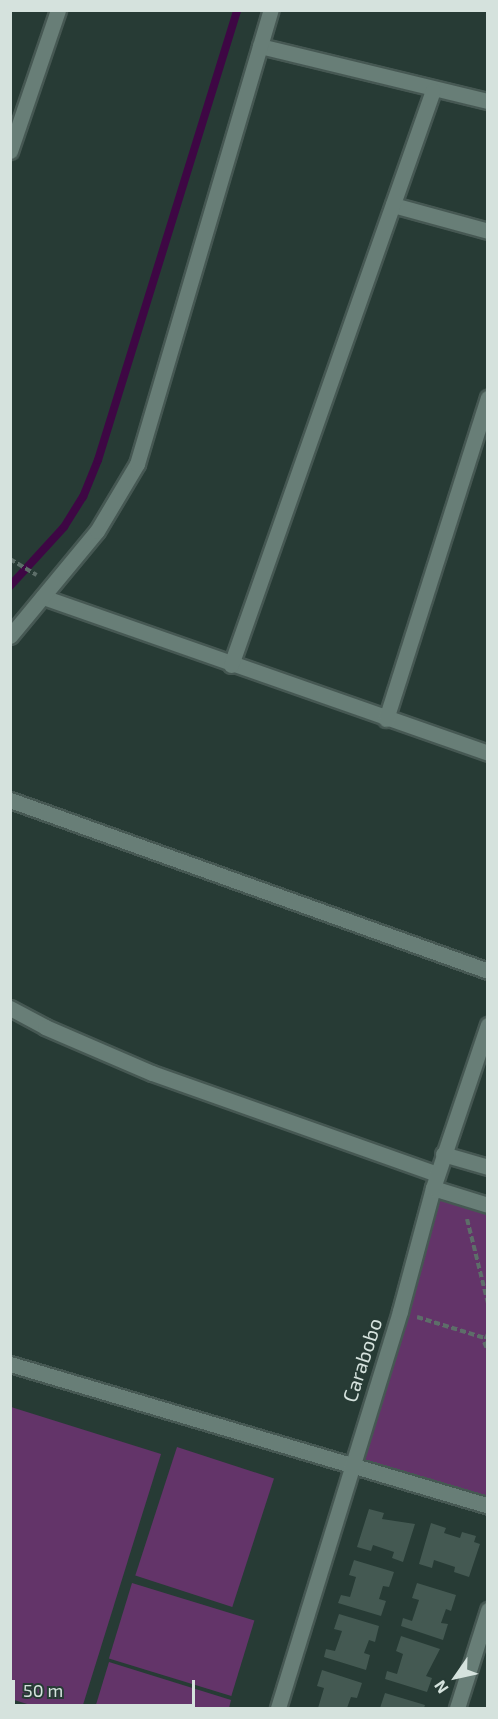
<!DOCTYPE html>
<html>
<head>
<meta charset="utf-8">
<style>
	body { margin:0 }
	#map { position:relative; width:498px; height:1719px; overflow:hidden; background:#273b35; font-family:"Exo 2",sans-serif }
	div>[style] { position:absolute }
	.green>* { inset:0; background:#633469; transform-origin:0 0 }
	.stream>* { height:8px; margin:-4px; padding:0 4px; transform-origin:4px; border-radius:4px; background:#3e0744 }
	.building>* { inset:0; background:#445952 }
	.path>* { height:4px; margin-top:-2px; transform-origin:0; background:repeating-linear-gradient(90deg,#5d6e69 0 6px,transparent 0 9px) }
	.roads { filter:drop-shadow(2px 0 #465853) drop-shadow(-2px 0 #465853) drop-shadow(0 2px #465853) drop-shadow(0 -2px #465853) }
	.minor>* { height:15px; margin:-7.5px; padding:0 7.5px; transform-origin:7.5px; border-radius:7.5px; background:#687e77 }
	span { translate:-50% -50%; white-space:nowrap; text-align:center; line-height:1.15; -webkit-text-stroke:4.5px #273b35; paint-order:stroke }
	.street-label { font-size:20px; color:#d5e2dd }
	.frame { position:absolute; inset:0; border:12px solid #d5e2dd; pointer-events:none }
	.north { position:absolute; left:426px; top:1647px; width:60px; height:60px; -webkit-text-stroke:4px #273b35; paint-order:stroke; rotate:236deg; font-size:16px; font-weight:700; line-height:24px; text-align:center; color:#d5e2dd }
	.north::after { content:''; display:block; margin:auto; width:21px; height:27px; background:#d5e2dd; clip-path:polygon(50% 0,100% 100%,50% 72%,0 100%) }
	.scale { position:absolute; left:12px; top:1680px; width:183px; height:27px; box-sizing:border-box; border:3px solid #d5e2dd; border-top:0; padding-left:8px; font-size:18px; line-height:21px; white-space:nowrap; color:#d5e2dd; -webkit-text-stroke:4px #273b35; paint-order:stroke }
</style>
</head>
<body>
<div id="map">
	<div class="green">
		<div style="clip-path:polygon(433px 1188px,487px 1205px,487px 1506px,351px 1463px)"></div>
		<div style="clip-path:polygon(11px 1407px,161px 1454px,82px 1708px,40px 1708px,11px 1699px)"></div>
		<div style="left:177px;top:1447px;width:102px;height:135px;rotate:18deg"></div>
		<div style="left:132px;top:1583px;width:128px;height:79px;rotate:17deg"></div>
		<div style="clip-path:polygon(109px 1662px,231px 1700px,229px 1708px,95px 1708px)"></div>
	</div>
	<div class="stream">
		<div style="left:10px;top:586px;width:80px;rotate:-47.5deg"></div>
		<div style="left:64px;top:527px;width:36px;rotate:-58deg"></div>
		<div style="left:83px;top:497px;width:40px;rotate:-68deg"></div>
		<div style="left:98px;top:460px;width:471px;rotate:-72.8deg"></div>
	</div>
	<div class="building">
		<div style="clip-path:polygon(369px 1509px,384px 1513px,382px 1519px,415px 1524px,403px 1562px,392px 1558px,394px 1552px,373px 1545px,371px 1551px,357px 1547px)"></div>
		<div style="clip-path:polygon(431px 1523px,446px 1528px,444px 1533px,460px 1538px,462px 1532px,476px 1536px,474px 1542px,480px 1544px,469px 1577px,454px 1572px,455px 1567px,434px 1560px,432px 1568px,419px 1564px)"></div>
		<div style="clip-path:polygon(354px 1560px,394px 1572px,389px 1587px,383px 1586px,379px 1599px,386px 1601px,381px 1616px,338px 1603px,341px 1595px,350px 1597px,356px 1577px,349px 1575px)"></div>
		<div style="clip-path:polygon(417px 1583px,456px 1595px,451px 1611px,446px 1609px,441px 1623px,448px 1624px,443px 1640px,401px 1626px,403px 1618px,412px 1621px,419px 1600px,412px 1598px)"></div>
		<div style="clip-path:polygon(339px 1614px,379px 1626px,375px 1642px,369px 1640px,364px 1653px,370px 1655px,366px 1670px,324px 1657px,326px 1649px,335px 1651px,342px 1631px,334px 1629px)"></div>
		<div style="clip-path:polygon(401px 1636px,440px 1649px,426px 1676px,432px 1678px,427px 1692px,385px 1679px,387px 1671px,397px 1674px,403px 1654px,396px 1651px)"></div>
		<div style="clip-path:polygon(322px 1670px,362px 1683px,357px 1698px,351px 1697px,347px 1708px,318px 1708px,324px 1688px,317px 1686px)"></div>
		<div style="clip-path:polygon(385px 1693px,425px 1705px,424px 1708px,380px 1708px)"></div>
	</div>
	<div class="path">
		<div style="left:10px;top:559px;width:31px;rotate:31deg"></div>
		<div style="left:467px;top:1219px;width:87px;rotate:76deg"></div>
		<div style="left:417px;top:1317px;width:71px;rotate:17.2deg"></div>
		<div style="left:488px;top:1334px;width:9px;rotate:117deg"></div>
		<div style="left:484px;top:1342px;width:10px;rotate:66deg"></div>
	</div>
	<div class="roads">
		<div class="minor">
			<div style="left:260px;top:46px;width:235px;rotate:13.6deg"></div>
			<div style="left:10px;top:151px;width:149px;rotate:-71.2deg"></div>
			<div style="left:393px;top:205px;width:98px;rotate:15.3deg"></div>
			<div style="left:43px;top:597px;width:472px;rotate:19.3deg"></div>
			<div style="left:10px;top:636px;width:136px;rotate:-50.4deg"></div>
			<div style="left:97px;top:531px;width:78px;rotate:-59.2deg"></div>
			<div style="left:137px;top:464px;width:473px;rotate:-73.6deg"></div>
			<div style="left:231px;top:665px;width:609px;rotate:-70.64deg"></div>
			<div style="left:386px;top:719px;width:337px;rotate:-72.4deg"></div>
			<div style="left:10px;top:800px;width:508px;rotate:19.68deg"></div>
			<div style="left:10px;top:1008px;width:40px;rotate:28deg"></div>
			<div style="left:45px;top:1027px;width:116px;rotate:23.3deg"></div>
			<div style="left:152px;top:1073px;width:302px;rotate:19.5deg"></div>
			<div style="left:443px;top:1154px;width:47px;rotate:16.1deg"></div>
			<div style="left:433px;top:1188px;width:58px;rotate:17.2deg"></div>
			<div style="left:10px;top:1364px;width:499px;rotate:16.5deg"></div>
			<div style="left:278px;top:1708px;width:415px;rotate:-72.9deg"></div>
			<div style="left:400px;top:1311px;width:127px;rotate:-75deg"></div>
			<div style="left:433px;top:1188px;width:172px;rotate:-71.4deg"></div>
			<div style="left:457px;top:1708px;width:103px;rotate:-72.4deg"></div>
		</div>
	</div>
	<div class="street-label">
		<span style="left:362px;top:1360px;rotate:-72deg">Carabobo</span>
	</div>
	<div class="frame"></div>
	<div class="north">N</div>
	<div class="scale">50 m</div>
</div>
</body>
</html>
